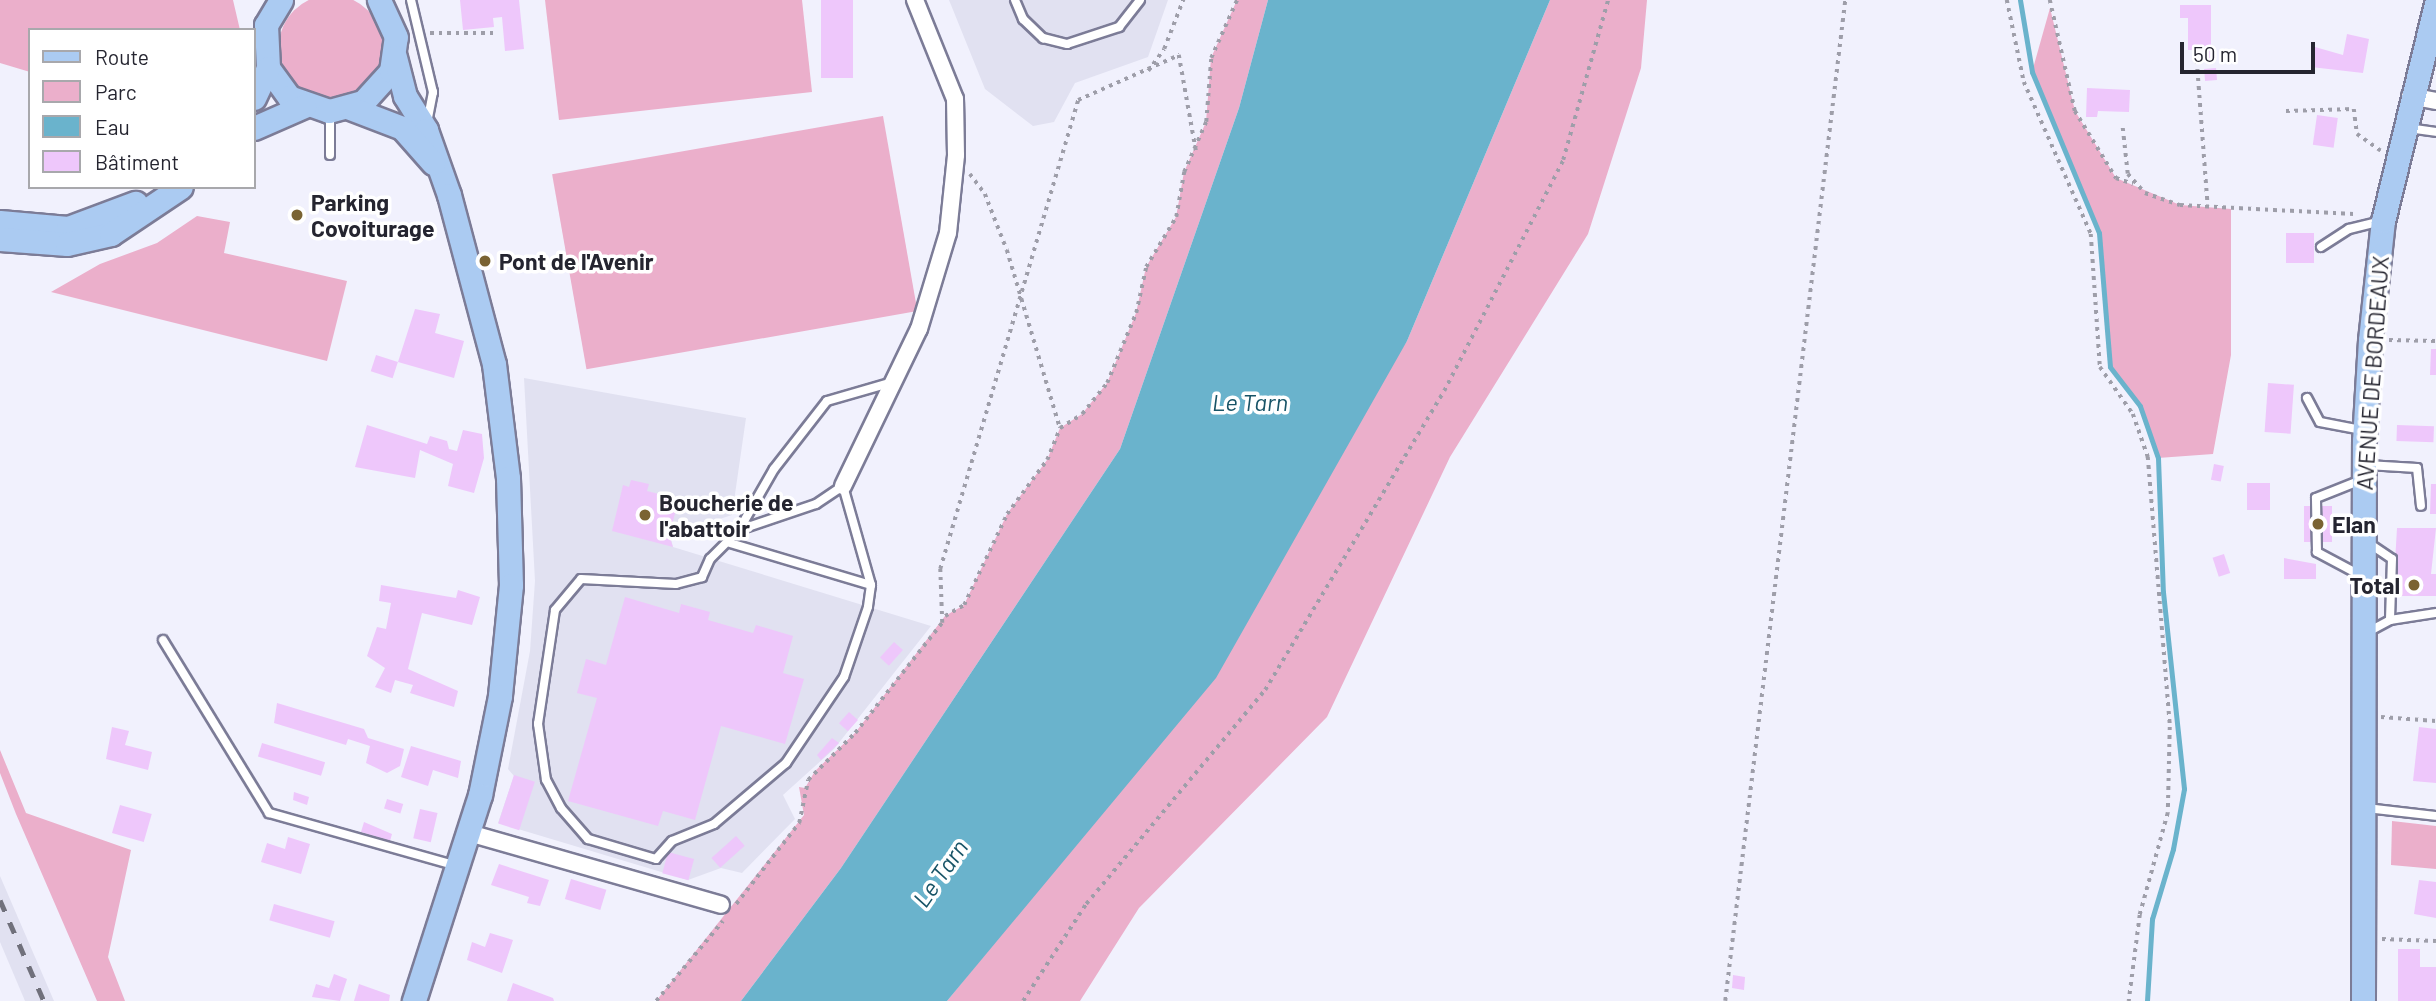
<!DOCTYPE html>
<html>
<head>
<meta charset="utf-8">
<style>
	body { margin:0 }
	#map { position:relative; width:2436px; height:1001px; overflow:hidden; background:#f1f1fd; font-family:Barlow,sans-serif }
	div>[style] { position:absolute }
	.built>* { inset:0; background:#e1e1f1 }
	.green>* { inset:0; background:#ebafcb; transform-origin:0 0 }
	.round { border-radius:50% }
	.water>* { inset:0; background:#6ab3cc }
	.stream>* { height:5px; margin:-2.5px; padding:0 2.5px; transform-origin:2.5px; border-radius:2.5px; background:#6ab3cc }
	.building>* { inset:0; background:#eec7fb; transform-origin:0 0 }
	.path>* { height:3.5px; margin-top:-1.75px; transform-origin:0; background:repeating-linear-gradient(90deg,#9e9ea9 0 3.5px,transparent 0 8.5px) }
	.roads { filter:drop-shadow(2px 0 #7c7c97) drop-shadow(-2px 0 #7c7c97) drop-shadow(0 2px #7c7c97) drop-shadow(0 -2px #7c7c97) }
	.lane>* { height:8px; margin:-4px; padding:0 4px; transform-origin:4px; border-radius:4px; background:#fff }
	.street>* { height:16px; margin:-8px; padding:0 8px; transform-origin:8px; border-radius:8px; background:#fff }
	.primary>* { height:23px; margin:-11.5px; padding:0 11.5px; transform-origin:11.5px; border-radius:11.5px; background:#abcbf2 }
	.rail>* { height:5px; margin-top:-2.5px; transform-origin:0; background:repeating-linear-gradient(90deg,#70707b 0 12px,transparent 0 24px) }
	.dots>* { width:19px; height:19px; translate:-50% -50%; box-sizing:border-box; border:4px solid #fff; border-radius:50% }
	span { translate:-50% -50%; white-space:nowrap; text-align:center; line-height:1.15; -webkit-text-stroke:7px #fff; paint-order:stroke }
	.poi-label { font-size:23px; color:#252530; font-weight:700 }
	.left { translate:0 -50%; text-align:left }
	.right { translate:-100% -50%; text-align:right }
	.street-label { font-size:23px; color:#252530 }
	.water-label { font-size:24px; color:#185467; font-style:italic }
	.legend { position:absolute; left:28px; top:28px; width:228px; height:161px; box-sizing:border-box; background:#fff; border:2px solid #a8a8ac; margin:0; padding:9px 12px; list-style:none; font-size:21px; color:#252530 }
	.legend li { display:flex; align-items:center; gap:14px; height:35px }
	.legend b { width:35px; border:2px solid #a8a8ac }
	.scale { position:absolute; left:2180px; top:42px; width:135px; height:32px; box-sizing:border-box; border:4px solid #252530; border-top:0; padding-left:9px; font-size:21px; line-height:24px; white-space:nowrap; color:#252530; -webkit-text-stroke:5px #fff; paint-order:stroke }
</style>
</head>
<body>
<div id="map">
	<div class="built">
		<div style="clip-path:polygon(949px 0,1168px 0,1148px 57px,1075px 83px,1054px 122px,1033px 126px,985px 89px)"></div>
		<div style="clip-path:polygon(524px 378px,746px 418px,732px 515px,670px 535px,673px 547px,931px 626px,834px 749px,783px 795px,795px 819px,742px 873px,721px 868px,688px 880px,498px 823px,514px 776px,508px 769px,530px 651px,535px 581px)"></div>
		<div style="clip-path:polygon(0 877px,0 876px,54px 1001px,25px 1001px,0 942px)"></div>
	</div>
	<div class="green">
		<div class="round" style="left:279px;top:-5px;width:104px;height:104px"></div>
		<div style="clip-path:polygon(0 0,233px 0,240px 30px,30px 30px,30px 72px,0 63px)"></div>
		<div style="clip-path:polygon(545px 0,802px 0,812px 92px,559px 120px)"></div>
		<div style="clip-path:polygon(1237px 0,1268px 0,1239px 108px,1120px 449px,841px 868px,741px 1001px,656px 1001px,804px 815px,799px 787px,805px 788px,815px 771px,855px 733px,945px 616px,964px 605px,1007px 514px,1047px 460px,1060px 428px,1082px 414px,1107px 383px,1136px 313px,1146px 267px,1176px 217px,1184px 172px,1206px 122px,1211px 58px)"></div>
		<div style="clip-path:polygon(1550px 0,1647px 0,1641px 68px,1588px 234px,1450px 457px,1327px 717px,1139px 908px,1080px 1001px,947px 1001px,1035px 893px,1407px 341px)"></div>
		<div style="clip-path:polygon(2050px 8px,2075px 111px,2116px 178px,2180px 205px,2231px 209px,2231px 355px,2213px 454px,2158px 458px,2140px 406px,2110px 367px,2099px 233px,2032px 72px)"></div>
		<div style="left:883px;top:116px;width:198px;height:336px;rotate:80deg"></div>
		<div style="clip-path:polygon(197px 216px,230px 222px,224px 253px,347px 281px,327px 361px,51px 292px,100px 264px,157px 243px)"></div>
		<div style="clip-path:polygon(0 750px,26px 813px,131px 850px,108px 957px,125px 1001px,97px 1001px,16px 814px,0 773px)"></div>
		<div style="clip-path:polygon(2392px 821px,2436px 826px,2436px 869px,2391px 865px)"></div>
	</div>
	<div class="water">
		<div style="clip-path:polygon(1268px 0,1550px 0,1407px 341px,1216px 678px,947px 1001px,741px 1001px,841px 868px,1120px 449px,1239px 108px)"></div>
	</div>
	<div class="stream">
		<div style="left:2020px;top:0;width:73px;rotate:80.5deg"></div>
		<div style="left:2032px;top:72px;width:174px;rotate:67.4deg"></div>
		<div style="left:2099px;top:233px;width:134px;rotate:85.3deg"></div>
		<div style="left:2110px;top:367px;width:49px;rotate:52.4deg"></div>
		<div style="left:2140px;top:406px;width:55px;rotate:70.9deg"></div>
		<div style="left:2158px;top:458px;width:134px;rotate:87.9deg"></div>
		<div style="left:2163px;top:592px;width:198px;rotate:83.9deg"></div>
		<div style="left:2184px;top:789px;width:61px;rotate:100.4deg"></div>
		<div style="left:2173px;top:849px;width:73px;rotate:106.7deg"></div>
		<div style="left:2152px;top:919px;width:82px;rotate:93.5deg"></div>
	</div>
	<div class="building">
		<div style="clip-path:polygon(460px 0,519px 0,524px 49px,505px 51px,502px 17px,493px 18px,494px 27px,463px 30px)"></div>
		<div style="left:821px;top:0;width:32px;height:78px"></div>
		<div style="clip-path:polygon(2180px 5px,2211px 5px,2211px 59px,2204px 59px,2204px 50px,2188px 50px,2188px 18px,2180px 18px)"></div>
		<div style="clip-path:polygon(2347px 34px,2369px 39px,2363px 73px,2311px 67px,2315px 47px,2343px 55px)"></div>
		<div style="left:2216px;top:68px;width:12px;height:12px;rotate:85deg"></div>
		<div style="clip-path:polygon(2087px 88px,2130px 90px,2129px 112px,2098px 111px,2097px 117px,2086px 117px)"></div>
		<div style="left:2317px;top:115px;width:21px;height:30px;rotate:8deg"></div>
		<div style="left:2286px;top:233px;width:28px;height:30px"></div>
		<div style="clip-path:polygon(415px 309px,440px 314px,435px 333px,464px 341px,454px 378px,398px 362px)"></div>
		<div style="clip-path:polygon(2431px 349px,2436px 349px,2436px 375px,2430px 375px)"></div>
		<div style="left:376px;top:355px;width:23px;height:17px;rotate:18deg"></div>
		<div style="left:2268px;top:383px;width:26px;height:49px;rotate:4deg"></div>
		<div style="clip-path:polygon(367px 425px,427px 444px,430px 436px,447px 441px,449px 449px,457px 451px,463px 430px,482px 434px,484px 458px,474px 493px,448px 486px,453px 464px,420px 450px,415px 478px,355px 467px)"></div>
		<div style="left:2397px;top:425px;width:37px;height:16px;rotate:2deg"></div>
		<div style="left:2214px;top:464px;width:10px;height:16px;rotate:11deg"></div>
		<div style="clip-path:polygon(631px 480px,649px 484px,647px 491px,679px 499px,669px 535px,673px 547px,612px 531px,623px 485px,629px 487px)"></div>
		<div style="left:2270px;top:483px;width:27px;height:23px;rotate:90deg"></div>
		<div style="clip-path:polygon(2431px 484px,2436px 484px,2436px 514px,2430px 514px)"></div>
		<div style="left:2304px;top:506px;width:28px;height:36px"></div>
		<div style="clip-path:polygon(2397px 528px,2436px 528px,2431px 574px,2436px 574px,2436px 596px,2393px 596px)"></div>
		<div style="left:2224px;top:554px;width:20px;height:12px;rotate:72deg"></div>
		<div style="clip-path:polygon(2284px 558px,2316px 564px,2316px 579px,2284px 579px)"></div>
		<div style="clip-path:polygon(381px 585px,456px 598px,458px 590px,480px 597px,472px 625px,422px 613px,408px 669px,458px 691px,454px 707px,410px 693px,413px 685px,395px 680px,391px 693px,375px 687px,385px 668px,367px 656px,377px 627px,386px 629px,391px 603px,379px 601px)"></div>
		<div style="clip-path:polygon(625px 597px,679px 613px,681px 604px,710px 612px,708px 620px,753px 633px,756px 625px,793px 636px,783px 673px,804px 679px,785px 744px,721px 726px,695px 820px,663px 811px,658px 826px,568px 801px,597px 698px,577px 693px,586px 659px,606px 665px)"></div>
		<div style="left:894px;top:642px;width:12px;height:21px;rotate:42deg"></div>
		<div style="clip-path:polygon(277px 703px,364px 729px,368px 738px,404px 749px,400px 766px,387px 773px,366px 763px,370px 746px,348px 739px,346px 745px,274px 723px)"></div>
		<div style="left:849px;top:712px;width:12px;height:15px;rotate:42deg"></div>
		<div style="clip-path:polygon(112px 727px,129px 731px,125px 745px,152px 752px,148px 770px,106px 759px)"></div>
		<div style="clip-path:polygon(2419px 727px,2436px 729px,2436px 783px,2413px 781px)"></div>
		<div style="clip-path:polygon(832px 738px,839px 743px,821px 760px,817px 755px)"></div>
		<div style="left:262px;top:743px;width:66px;height:14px;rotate:17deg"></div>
		<div style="clip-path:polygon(411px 746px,461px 761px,458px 778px,433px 770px,428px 786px,401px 777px)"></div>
		<div style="left:514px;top:775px;width:22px;height:51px;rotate:18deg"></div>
		<div style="clip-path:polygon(294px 792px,309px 797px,307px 805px,293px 800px)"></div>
		<div style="left:387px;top:799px;width:17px;height:10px;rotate:17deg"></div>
		<div style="left:120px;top:805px;width:33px;height:29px;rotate:16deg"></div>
		<div style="left:420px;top:809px;width:18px;height:30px;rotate:13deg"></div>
		<div style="clip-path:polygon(364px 822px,392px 834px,390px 841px,361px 832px)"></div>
		<div style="left:736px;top:836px;width:13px;height:33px;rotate:48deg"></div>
		<div style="clip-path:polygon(288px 837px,310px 844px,301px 874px,261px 862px,267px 843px,285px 849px)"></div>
		<div style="left:668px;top:852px;width:27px;height:22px;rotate:15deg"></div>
		<div style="clip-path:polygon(499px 864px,549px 880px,540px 906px,527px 903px,529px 897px,491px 885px)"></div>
		<div style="left:571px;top:879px;width:37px;height:21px;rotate:17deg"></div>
		<div style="clip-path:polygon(2419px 880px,2436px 882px,2436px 918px,2414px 914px)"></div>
		<div style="left:274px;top:904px;width:63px;height:17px;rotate:16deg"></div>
		<div style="clip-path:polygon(490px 933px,513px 940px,502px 973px,467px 960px,472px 942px,485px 947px)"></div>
		<div style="clip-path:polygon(2398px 949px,2420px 949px,2420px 967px,2436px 967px,2436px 1001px,2398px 1001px)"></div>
		<div style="clip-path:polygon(334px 974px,347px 979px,340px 1001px,312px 997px,316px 984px,329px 988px)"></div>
		<div style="clip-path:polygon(1733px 975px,1745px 977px,1744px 990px,1732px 988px)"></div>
		<div style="clip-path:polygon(513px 983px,553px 998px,554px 1001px,507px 1001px)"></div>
		<div style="clip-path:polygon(359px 984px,390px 995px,389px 1001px,354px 1001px)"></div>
	</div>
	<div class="path">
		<div style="left:2007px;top:0;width:84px;rotate:78.3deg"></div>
		<div style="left:2024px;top:82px;width:166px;rotate:66.2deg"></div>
		<div style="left:2091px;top:234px;width:133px;rotate:86.1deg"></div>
		<div style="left:2100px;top:367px;width:57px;rotate:54.9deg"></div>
		<div style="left:2133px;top:414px;width:46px;rotate:70.8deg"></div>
		<div style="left:2148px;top:457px;width:271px;rotate:85.3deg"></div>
		<div style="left:2170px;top:727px;width:86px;rotate:91.3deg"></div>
		<div style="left:2168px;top:813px;width:106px;rotate:105.4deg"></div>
		<div style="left:2140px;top:915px;width:87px;rotate:97.3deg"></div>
		<div style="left:2050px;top:0;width:114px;rotate:77.3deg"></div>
		<div style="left:2075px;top:111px;width:79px;rotate:58.5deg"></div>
		<div style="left:2116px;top:178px;width:18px;rotate:19deg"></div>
		<div style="left:430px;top:33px;width:68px"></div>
		<div style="left:2197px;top:61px;width:145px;rotate:85.7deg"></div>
		<div style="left:1148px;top:71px;width:27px;rotate:-54deg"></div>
		<div style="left:1164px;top:49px;width:53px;rotate:-68.8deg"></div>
		<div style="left:2286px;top:111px;width:68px;rotate:-1.7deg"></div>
		<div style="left:2354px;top:109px;width:25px;rotate:83deg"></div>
		<div style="left:2357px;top:134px;width:29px;rotate:35deg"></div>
		<div style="left:2123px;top:128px;width:46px;rotate:83.8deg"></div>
		<div style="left:2128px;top:174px;width:25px;rotate:48deg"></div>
		<div style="left:2145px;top:193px;width:37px;rotate:19deg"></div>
		<div style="left:2180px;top:205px;width:174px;rotate:3deg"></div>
		<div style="left:970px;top:174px;width:25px;rotate:53deg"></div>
		<div style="left:985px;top:194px;width:60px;rotate:68.6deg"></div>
		<div style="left:1007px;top:250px;width:186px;rotate:73.4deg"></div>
		<div style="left:2389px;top:340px;width:47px;rotate:1.2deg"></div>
		<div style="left:945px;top:616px;width:22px;rotate:-30deg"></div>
		<div style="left:964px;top:605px;width:101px;rotate:-64.7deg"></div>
		<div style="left:1007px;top:514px;width:67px;rotate:-53.5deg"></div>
		<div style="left:1047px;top:460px;width:35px;rotate:-68deg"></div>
		<div style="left:1060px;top:428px;width:26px;rotate:-32deg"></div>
		<div style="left:1082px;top:414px;width:40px;rotate:-51deg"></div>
		<div style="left:1107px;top:383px;width:76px;rotate:-67.5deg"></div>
		<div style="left:1136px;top:313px;width:47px;rotate:-77.7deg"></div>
		<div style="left:1146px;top:267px;width:58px;rotate:-59deg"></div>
		<div style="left:1176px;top:217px;width:46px;rotate:-79.9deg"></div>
		<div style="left:1184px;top:172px;width:55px;rotate:-66.3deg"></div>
		<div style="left:1206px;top:122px;width:64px;rotate:-85.5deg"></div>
		<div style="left:1211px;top:58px;width:64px;rotate:-65.9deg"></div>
		<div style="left:2381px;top:717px;width:55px;rotate:4.2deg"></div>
		<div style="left:736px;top:904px;width:103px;rotate:-52.1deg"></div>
		<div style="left:799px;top:823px;width:44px;rotate:-78.2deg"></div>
		<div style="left:808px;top:780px;width:66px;rotate:-45deg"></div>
		<div style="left:855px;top:733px;width:140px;rotate:-51.7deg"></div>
		<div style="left:942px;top:623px;width:54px;rotate:-92.1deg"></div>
		<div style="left:940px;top:569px;width:489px;rotate:-73.6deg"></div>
		<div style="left:1078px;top:100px;width:111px;rotate:-24deg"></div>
		<div style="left:1179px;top:55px;width:97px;rotate:79.9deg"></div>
		<div style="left:2382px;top:939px;width:54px;rotate:2.1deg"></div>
		<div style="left:656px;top:1001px;width:104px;rotate:-50.1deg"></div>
		<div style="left:1023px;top:1001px;width:116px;rotate:-57deg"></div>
		<div style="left:1086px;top:904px;width:279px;rotate:-50.1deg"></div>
		<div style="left:1265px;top:690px;width:348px;rotate:-59.1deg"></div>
		<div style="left:1444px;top:391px;width:260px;rotate:-62.7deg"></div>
		<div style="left:1563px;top:160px;width:166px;rotate:-74.3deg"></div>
		<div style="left:1725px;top:1001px;width:1008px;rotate:-83.16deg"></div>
	</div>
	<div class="roads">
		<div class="lane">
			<div style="left:411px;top:0;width:95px;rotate:76.6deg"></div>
			<div style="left:433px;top:92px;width:33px;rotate:101deg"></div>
			<div style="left:1015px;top:0;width:21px;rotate:67deg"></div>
			<div style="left:1023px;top:19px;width:28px;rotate:44deg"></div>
			<div style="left:1043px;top:38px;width:25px;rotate:14deg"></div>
			<div style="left:1067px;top:44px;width:55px;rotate:-18.1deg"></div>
			<div style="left:1119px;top:27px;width:34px;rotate:-52deg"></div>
			<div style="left:330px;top:114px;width:41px;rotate:90deg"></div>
			<div style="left:2408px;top:128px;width:28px;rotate:8deg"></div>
			<div style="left:2321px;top:247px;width:33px;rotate:-33deg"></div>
			<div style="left:2349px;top:229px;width:34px;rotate:-14deg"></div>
			<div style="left:2307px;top:398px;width:27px;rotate:62deg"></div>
			<div style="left:2320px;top:422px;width:43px;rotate:10.8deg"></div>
			<div style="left:2367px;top:465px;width:50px;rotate:3.4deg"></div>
			<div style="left:2417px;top:468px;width:38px;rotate:84deg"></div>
			<div style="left:843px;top:486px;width:103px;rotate:74.2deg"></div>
			<div style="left:871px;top:585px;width:22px;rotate:98deg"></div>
			<div style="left:868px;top:607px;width:74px;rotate:108.9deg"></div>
			<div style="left:844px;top:677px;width:104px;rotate:124deg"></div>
			<div style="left:786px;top:763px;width:94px;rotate:139.7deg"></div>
			<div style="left:714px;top:824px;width:45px;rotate:158deg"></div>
			<div style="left:672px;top:841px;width:24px;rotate:132deg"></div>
			<div style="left:656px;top:859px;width:71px;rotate:-163.6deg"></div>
			<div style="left:588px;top:839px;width:41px;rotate:-131.1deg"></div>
			<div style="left:561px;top:808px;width:32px;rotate:-118deg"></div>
			<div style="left:546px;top:780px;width:57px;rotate:-98.1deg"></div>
			<div style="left:538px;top:724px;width:115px;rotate:-81.5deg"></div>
			<div style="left:555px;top:610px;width:40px;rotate:-50deg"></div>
			<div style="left:581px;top:579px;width:95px;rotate:3deg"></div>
			<div style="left:676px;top:584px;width:27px;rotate:-15deg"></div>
			<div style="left:702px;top:577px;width:20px;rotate:-66deg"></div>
			<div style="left:710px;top:559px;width:41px;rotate:-45deg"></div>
			<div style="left:739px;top:530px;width:81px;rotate:-18.7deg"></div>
			<div style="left:816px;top:504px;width:32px;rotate:-34deg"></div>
			<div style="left:739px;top:530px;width:70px;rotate:-60.2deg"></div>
			<div style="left:774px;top:469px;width:86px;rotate:-52.1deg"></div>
			<div style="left:827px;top:401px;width:69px;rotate:-16.1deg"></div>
			<div style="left:2367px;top:542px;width:30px;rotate:34deg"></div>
			<div style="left:2392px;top:559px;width:61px;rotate:91.9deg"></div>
			<div style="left:730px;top:543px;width:147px;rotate:16.6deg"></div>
			<div style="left:2360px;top:575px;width:49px;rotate:-151.9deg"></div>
			<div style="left:2317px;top:552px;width:54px;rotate:-91.1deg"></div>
			<div style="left:2316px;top:498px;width:48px;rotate:-21.8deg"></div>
			<div style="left:2366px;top:633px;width:27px;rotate:-28deg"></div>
			<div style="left:2390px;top:620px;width:47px;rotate:-8.7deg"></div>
			<div style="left:163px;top:640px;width:203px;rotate:58.5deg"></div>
			<div style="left:269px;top:813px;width:192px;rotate:15.7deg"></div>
			<div style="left:2366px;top:808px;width:70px;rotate:6.5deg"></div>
		</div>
		<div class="street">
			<div style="left:2410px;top:96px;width:26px;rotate:11deg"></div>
			<div style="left:843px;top:486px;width:174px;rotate:-64.2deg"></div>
			<div style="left:919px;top:329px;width:100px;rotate:-73.2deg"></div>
			<div style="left:948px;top:233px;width:78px;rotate:-84.1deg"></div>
			<div style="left:956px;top:155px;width:56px;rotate:-91deg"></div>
			<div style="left:955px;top:99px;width:107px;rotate:-112deg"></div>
			<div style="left:469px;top:833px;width:262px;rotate:15.9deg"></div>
		</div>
		<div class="primary">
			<div style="left:281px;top:0;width:29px;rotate:121deg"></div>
			<div style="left:266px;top:25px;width:43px;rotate:87.3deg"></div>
			<div style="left:268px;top:68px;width:36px;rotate:54deg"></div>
			<div style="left:289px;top:97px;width:42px;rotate:19.3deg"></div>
			<div style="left:329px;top:111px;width:35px;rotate:-15deg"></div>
			<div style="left:363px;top:102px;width:42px;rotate:-47.9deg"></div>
			<div style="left:391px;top:71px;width:34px;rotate:-82deg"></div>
			<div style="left:396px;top:37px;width:41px;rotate:-114.7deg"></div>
			<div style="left:395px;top:57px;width:40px;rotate:75.6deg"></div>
			<div style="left:405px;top:96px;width:40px;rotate:58deg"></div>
			<div style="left:426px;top:130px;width:69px;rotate:70.5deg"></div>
			<div style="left:449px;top:195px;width:175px;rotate:75.1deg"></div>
			<div style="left:494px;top:364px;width:115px;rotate:83deg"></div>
			<div style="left:508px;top:478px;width:107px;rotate:88.4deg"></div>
			<div style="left:511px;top:585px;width:112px;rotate:95.7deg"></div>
			<div style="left:500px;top:696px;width:101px;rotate:101.4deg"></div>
			<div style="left:480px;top:795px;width:216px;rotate:107.8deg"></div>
			<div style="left:254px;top:98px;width:33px;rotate:-65deg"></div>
			<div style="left:350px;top:108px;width:56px;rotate:21deg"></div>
			<div style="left:402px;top:128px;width:47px;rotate:48.5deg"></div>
			<div style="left:254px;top:128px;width:55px;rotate:-23.7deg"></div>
			<div style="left:0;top:222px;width:68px;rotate:5deg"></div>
			<div style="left:68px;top:228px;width:72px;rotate:-20.5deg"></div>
			<div style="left:0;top:239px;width:67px;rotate:4.3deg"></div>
			<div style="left:67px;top:244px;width:45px;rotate:-12.8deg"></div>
			<div style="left:111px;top:234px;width:84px;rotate:-33.9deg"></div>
			<div style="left:2363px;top:1001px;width:560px;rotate:-89.9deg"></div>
			<div style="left:2364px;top:441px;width:101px;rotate:-86.6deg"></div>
			<div style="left:2370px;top:340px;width:120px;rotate:-83.8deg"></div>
			<div style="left:2383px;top:221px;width:224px;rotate:-76.3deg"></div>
		</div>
	</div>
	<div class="rail">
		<div style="left:0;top:900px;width:110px;rotate:66.5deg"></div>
	</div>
	<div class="dots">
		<div style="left:297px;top:215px;background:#7a6333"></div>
		<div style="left:485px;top:261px;background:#7a6333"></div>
		<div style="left:645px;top:515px;background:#7a6333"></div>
		<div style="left:2318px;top:524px;background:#7a6333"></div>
		<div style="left:2414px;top:585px;background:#7a6333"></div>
	</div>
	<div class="poi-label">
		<span class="left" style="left:311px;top:215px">Parking<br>Covoiturage</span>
		<span class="left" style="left:499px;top:261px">Pont de l'Avenir</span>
		<span class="left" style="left:659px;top:515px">Boucherie de<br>l'abattoir</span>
		<span class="left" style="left:2332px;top:524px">Elan</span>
		<span class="right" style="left:2400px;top:585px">Total</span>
	</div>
	<div class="street-label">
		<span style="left:2372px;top:373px;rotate:-86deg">AVENUE DE BORDEAUX</span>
	</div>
	<div class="water-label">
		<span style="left:1250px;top:402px">Le Tarn</span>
		<span style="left:940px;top:873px;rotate:-55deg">Le Tarn</span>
	</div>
	<ul class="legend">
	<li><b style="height:9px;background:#abcbf2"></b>Route</li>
	<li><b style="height:19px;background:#ebafcb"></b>Parc</li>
	<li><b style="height:19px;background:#6ab3cc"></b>Eau</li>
	<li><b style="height:19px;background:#eec7fb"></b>Bâtiment</li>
	</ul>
	<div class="scale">50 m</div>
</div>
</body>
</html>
